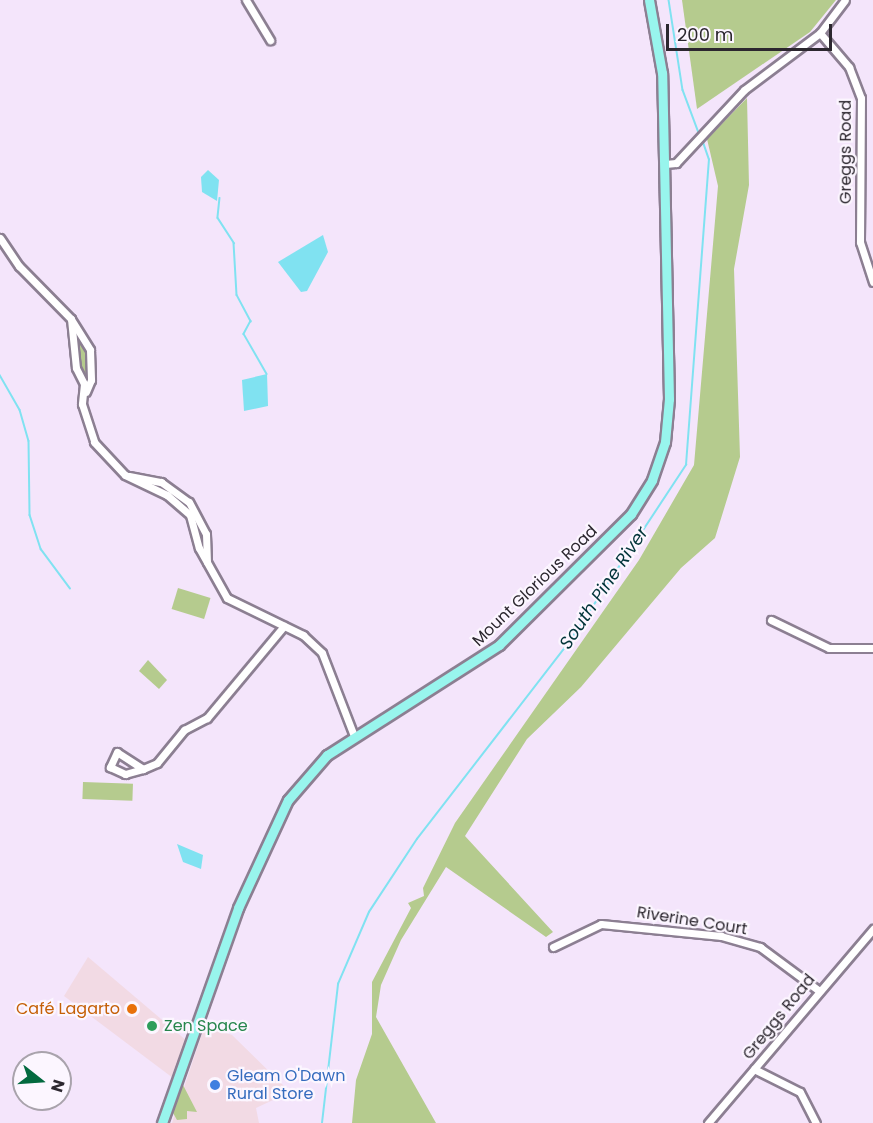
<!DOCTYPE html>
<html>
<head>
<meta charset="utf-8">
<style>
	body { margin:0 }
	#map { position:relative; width:873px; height:1123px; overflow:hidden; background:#f4e5fb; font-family:Poppins,sans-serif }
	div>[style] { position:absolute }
	.commercial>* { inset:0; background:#f2dae4 }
	.green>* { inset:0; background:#b5cb8e; transform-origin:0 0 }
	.water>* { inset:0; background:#80e2f1 }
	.stream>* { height:1.5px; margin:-0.75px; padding:0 0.75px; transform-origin:0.75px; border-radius:0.75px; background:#80e2f1 }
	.roads { filter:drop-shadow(2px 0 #8c7f92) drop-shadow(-2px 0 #8c7f92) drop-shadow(0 2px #8c7f92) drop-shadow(0 -2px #8c7f92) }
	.minor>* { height:7px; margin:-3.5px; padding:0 3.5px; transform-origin:3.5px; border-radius:3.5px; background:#fff }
	.major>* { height:9px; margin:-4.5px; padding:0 4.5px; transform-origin:4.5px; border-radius:4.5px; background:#98f5ed }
	.dots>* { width:16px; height:16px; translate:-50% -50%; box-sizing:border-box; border:3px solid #fcf6ff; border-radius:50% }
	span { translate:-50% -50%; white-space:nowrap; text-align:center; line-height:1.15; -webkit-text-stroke:4.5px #fcf6ff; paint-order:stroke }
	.street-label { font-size:16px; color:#2c272f }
	.food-label { font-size:16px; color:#c56008 }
	.right { translate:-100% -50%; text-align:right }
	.leisure-label { font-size:16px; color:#27864d }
	.left { translate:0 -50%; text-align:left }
	.shop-label { font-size:16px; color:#366cbe }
	.water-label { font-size:18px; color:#02343a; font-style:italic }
	.north { position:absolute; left:12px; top:1051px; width:60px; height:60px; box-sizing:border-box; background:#fcf6ff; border:2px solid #a9a3ac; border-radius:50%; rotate:107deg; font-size:16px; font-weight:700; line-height:24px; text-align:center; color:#2c272f }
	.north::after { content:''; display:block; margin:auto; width:21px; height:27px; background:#03693f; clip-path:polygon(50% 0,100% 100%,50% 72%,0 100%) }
	.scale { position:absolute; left:666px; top:24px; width:166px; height:27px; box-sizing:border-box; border:3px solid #2c272f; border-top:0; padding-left:8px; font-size:18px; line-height:21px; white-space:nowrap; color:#2c272f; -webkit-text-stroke:4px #fcf6ff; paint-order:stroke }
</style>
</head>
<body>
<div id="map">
	<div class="commercial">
		<div style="clip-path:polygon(88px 957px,187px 1041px,173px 1078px,64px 996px)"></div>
		<div style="clip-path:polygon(205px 1025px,232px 1035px,290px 1092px,256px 1108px,259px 1123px,172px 1123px)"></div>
	</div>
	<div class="green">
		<div style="clip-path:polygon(682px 0,836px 0,810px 32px,697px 109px)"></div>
		<div style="clip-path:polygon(747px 98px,749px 185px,734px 269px,740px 457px,715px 538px,681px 568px,581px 687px,527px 739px,465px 836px,553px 932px,546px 937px,446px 867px,401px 940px,381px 985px,376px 1017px,436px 1123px,352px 1123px,356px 1080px,372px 1034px,372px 982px,411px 908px,408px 903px,424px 896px,423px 888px,455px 823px,639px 560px,694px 465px,718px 186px,707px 139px)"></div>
		<div style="clip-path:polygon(71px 319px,83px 331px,92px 365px,86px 391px,76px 368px)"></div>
		<div style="left:178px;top:588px;width:34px;height:22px;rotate:17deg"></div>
		<div style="clip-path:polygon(148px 660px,167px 680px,159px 689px,139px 671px)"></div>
		<div style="left:83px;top:782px;width:50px;height:17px;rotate:2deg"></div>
		<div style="clip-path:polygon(182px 1083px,197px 1112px,187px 1111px,187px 1119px,177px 1120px,173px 1113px)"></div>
	</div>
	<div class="water">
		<div style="clip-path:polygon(208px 170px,219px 180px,217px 201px,202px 192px,201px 177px)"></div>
		<div style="clip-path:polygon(323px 235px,328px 252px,307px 291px,301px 292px,278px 262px)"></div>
		<div style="clip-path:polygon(267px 374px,268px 406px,244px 411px,242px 380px)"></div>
		<div style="clip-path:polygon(177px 844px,203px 855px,201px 869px,183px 862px)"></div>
	</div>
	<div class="stream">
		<div style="left:669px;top:0;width:91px;rotate:81.2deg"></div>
		<div style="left:683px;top:90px;width:46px;rotate:69.6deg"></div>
		<div style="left:220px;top:198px;width:20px;rotate:96deg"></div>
		<div style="left:218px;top:218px;width:30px;rotate:57deg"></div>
		<div style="left:234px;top:243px;width:52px;rotate:86.7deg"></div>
		<div style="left:237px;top:295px;width:30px;rotate:62deg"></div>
		<div style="left:251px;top:321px;width:15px;rotate:118deg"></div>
		<div style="left:244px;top:334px;width:46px;rotate:60.1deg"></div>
		<div style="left:0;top:375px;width:40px;rotate:60.3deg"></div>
		<div style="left:20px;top:410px;width:32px;rotate:74deg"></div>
		<div style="left:29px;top:441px;width:74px;rotate:89.2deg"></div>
		<div style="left:30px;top:515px;width:36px;rotate:72deg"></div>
		<div style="left:41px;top:549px;width:49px;rotate:53.4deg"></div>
		<div style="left:322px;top:1123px;width:140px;rotate:-83.4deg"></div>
		<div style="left:338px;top:984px;width:78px;rotate:-66.7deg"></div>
		<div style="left:369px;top:912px;width:87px;rotate:-56.7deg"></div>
		<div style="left:417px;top:839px;width:250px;rotate:-52.3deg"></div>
		<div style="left:570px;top:641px;width:211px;rotate:-56.6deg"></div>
		<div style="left:686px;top:465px;width:306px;rotate:-85.7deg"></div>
		<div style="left:709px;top:160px;width:21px;rotate:-109deg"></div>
	</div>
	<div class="roads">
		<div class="minor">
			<div style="left:246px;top:0;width:47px;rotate:59deg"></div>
			<div style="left:820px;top:33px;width:45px;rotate:49.5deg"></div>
			<div style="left:849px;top:67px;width:33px;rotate:69deg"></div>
			<div style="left:861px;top:98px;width:144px;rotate:90.4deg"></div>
			<div style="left:860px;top:242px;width:42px;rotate:72deg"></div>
			<div style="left:665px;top:164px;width:11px;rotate:-5deg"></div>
			<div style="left:676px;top:163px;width:100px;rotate:-47deg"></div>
			<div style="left:744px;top:90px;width:95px;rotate:-36.9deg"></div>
			<div style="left:820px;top:33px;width:41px;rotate:-52.9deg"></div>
			<div style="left:0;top:238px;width:34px;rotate:56deg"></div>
			<div style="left:19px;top:266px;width:74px;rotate:45.5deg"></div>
			<div style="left:71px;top:319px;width:49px;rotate:84.2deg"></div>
			<div style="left:76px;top:368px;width:18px;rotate:63deg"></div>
			<div style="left:84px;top:384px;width:20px;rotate:96deg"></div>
			<div style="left:82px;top:404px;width:40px;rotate:72deg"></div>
			<div style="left:94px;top:442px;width:45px;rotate:46.8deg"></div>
			<div style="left:125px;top:475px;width:47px;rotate:25.5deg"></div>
			<div style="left:167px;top:495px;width:30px;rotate:41deg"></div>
			<div style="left:190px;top:515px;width:34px;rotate:75deg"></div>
			<div style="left:199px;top:548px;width:57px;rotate:60.8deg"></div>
			<div style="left:227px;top:598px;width:85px;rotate:26deg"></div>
			<div style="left:303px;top:635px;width:26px;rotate:43deg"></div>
			<div style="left:322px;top:653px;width:89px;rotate:68.9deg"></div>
			<div style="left:71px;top:319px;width:36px;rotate:58deg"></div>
			<div style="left:90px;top:350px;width:30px;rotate:88deg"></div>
			<div style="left:91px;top:380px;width:13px;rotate:113deg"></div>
			<div style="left:129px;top:476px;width:33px;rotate:11deg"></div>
			<div style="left:161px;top:482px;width:34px;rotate:36deg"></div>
			<div style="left:189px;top:502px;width:36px;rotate:62deg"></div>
			<div style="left:206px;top:534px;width:28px;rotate:88deg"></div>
			<div style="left:771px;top:620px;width:64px;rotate:25.8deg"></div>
			<div style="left:829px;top:648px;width:44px"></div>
			<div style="left:143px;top:769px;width:31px;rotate:-147deg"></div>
			<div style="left:117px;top:752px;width:17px;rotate:115deg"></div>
			<div style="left:110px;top:767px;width:17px;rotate:25deg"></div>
			<div style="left:125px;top:774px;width:19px;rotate:-16deg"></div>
			<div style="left:143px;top:769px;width:15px;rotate:-23deg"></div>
			<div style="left:157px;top:763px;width:43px;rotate:-50.7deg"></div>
			<div style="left:184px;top:730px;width:26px;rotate:-28deg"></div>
			<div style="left:207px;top:718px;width:120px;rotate:-50.1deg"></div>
			<div style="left:553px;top:947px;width:53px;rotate:-25.6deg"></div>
			<div style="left:601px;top:924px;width:121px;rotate:5.7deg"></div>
			<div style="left:721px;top:936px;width:41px;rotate:15.8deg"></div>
			<div style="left:760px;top:947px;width:72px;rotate:36.6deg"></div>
			<div style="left:754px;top:1069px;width:51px;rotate:26.6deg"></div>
			<div style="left:800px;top:1092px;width:35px;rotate:63deg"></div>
			<div style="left:708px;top:1123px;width:255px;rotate:-49.6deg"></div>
		</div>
		<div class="major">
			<div style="left:162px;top:1123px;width:228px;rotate:-70.5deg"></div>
			<div style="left:238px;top:908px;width:119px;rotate:-65.2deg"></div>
			<div style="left:288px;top:800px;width:60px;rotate:-49.1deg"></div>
			<div style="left:327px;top:755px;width:204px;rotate:-32.6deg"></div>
			<div style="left:499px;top:645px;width:186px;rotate:-44.8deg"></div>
			<div style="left:631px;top:514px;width:40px;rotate:-58deg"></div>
			<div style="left:652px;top:480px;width:40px;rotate:-71.1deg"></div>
			<div style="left:665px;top:442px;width:43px;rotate:-84.7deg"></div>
			<div style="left:669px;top:399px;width:326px;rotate:-91.2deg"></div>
			<div style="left:662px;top:73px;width:74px;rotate:-100.1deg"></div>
		</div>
	</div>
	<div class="dots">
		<div style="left:132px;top:1009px;background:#e8710a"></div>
		<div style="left:152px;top:1026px;background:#2e9e5b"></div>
		<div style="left:215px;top:1085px;background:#3f7fe0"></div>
	</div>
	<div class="street-label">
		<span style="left:846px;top:152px;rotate:-90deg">Greggs Road</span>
		<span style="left:535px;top:586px;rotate:-44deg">Mount Glorious Road</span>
		<span style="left:692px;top:921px;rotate:9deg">Riverine Court</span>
		<span style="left:779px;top:1017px;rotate:-51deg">Greggs Road</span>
	</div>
	<div class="food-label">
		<span class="right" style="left:120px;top:1009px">Café Lagarto</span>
	</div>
	<div class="leisure-label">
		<span class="left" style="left:164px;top:1026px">Zen Space</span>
	</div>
	<div class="shop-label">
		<span class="left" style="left:227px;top:1085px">Gleam O'Dawn<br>Rural Store</span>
	</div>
	<div class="water-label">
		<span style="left:604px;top:588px;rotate:-56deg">South Pine River</span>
	</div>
	<div class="north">N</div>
	<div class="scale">200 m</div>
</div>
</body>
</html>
